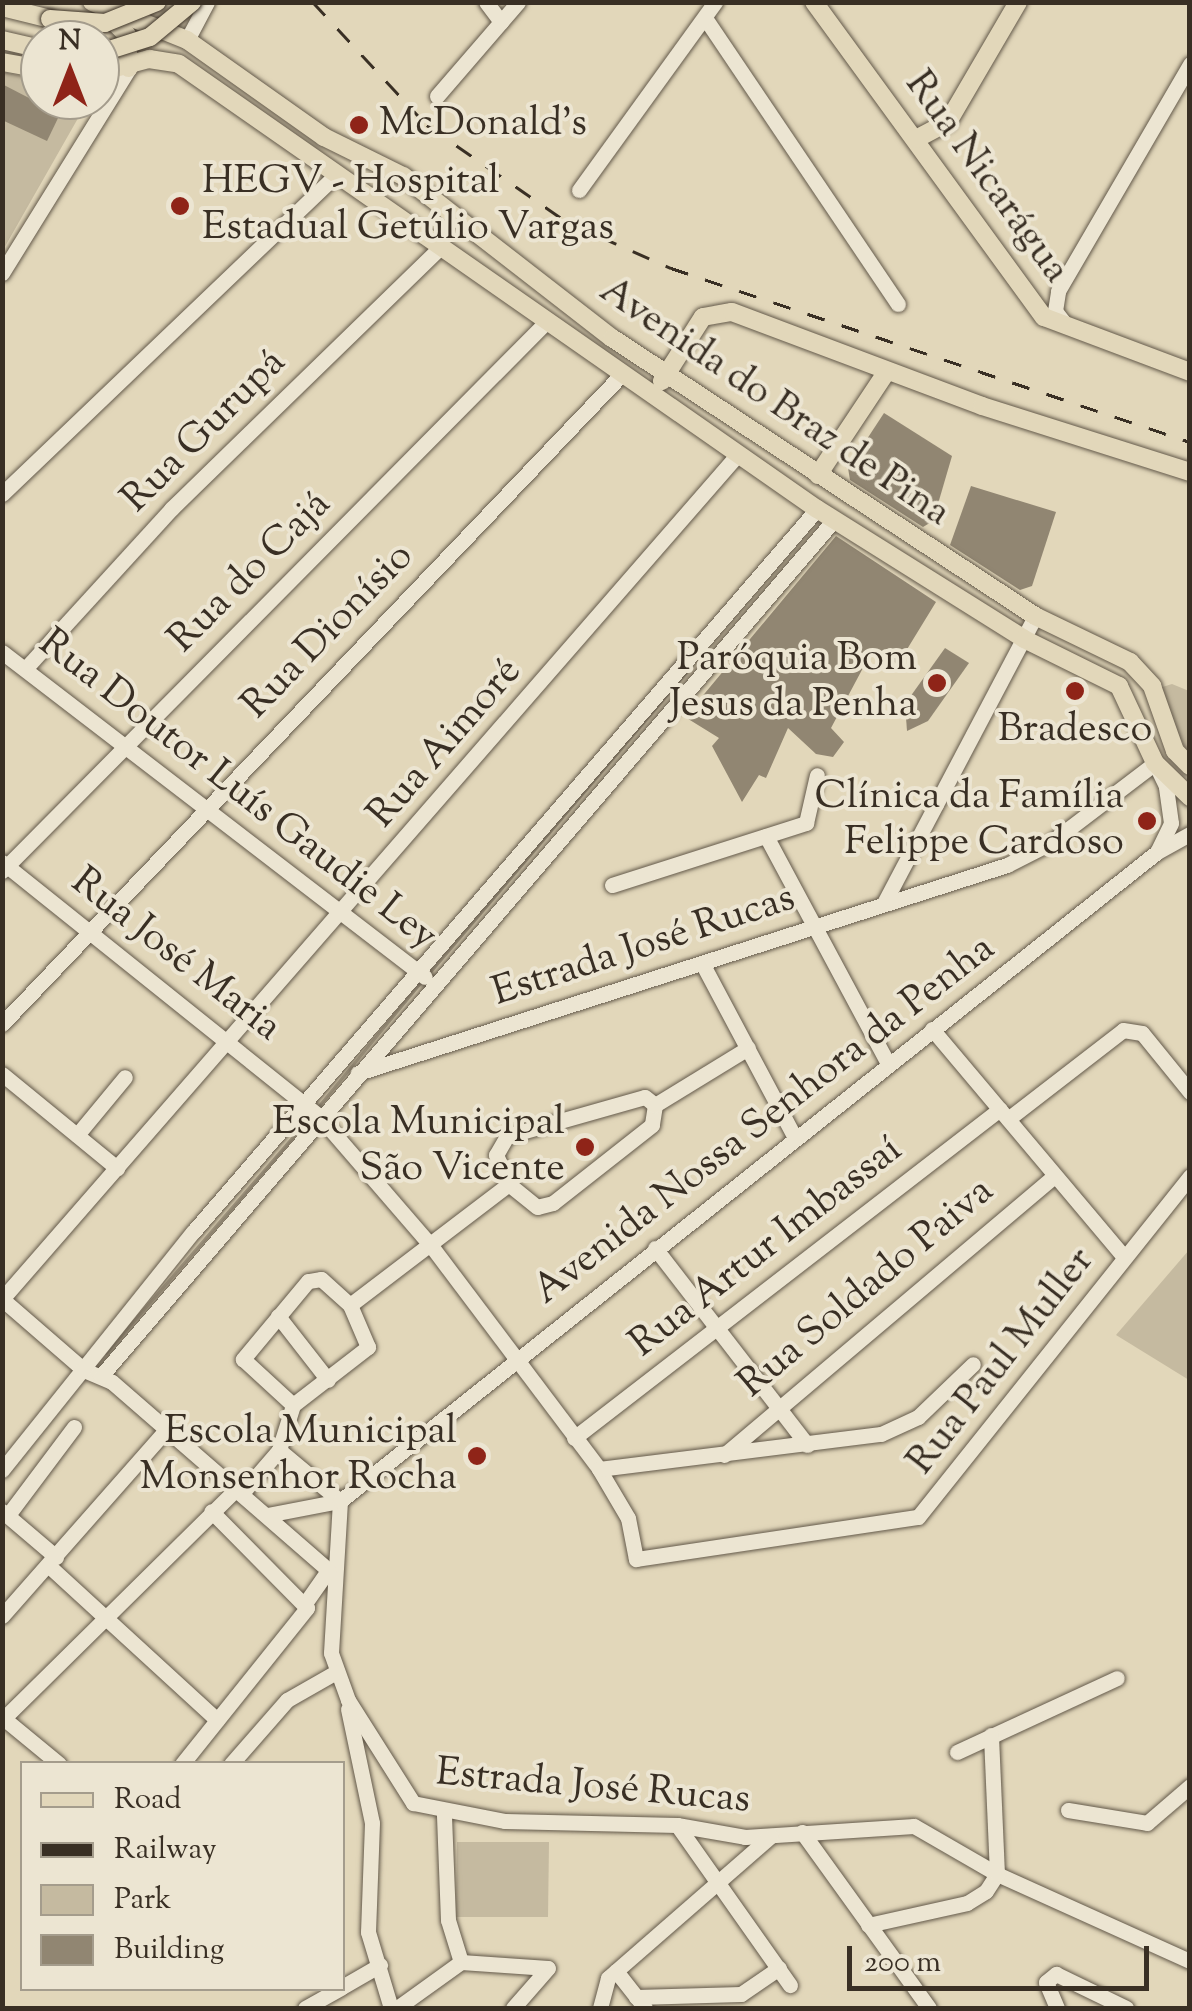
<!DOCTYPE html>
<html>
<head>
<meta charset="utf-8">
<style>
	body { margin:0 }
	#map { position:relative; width:1192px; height:2011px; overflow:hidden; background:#e2d7ba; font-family:"Sorts Mill Goudy",serif }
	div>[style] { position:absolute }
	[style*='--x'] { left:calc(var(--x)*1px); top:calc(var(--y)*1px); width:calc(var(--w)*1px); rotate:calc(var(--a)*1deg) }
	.green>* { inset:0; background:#c5baa0 }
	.stream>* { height:2.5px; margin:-1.25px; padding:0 1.25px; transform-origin:1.25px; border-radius:1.25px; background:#a99e87 }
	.building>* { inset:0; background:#918672 }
	.roads { filter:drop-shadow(0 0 2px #63594a) drop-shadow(0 0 2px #63594a) }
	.minor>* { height:15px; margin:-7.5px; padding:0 7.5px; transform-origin:7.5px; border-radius:7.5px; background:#ece5d2 }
	.major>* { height:18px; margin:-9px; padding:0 9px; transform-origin:9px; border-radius:9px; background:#e2d7ba }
	.rail>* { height:2.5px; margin-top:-1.25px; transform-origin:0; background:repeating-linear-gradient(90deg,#392f24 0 18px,transparent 0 36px) }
	.bridges { filter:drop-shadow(0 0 2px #392f24) drop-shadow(0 0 2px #392f24) }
	.major-bridge>* { height:18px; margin:-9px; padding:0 9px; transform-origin:9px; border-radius:9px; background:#e2d7ba }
	.dots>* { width:28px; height:28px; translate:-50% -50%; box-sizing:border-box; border:5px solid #ece5d2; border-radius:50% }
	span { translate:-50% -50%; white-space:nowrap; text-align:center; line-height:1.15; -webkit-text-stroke:8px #ece5d2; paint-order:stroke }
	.poi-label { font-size:40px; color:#392f24 }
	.left { translate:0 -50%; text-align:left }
	.right { translate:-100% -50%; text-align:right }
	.street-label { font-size:40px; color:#392f24 }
	.frame { position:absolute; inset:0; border:5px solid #392f24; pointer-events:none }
	.legend { position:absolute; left:20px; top:1761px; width:325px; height:230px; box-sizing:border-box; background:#ece5d2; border:2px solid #a49c8c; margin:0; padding:12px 18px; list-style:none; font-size:30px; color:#392f24 }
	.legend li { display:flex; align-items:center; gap:20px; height:50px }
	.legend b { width:50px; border:2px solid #a49c8c }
	.north { position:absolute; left:20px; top:20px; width:100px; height:100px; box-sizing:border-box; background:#ece5d2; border:2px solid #a49c8c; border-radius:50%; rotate:0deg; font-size:28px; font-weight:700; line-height:40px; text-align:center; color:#392f24 }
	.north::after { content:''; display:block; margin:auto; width:35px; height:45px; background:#8f2418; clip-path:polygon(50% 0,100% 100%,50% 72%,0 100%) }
	.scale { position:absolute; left:847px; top:1946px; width:302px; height:45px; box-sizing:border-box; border:5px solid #392f24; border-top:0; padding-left:12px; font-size:30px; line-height:35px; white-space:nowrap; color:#392f24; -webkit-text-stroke:8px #ece5d2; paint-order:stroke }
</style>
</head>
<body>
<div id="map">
	<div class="green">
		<div style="clip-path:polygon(2px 72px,40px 80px,40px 100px,77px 100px,81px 113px,3px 250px)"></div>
		<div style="clip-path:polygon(1172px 684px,1189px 691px,1189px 756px,1156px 689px)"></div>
		<div style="clip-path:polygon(1189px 1250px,1189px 1380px,1116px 1335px)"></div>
		<div style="clip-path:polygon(457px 1842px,549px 1842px,548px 1917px,456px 1917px)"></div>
	</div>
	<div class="stream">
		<div style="--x:429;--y:973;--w:397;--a:-49.5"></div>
		<div style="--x:317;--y:1108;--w:162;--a:-50.5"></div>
		<div style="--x:106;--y:1353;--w:311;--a:-49.2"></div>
	</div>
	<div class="building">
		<div style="clip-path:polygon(2px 84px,60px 114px,47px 141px,2px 120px)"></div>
		<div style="clip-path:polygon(884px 413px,952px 456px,933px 521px,923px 527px,850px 480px,848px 468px)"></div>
		<div style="clip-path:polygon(971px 486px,1056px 512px,1032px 586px,1020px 590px,950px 545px)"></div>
		<div style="clip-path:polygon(836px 536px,936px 602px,898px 664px,872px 651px,831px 728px,844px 742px,833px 757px,816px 754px,788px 728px,766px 778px,759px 775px,742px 802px,712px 746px,719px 738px,685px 717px)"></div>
		<div style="clip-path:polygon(945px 648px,969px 663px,928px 721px,907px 731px,905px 704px)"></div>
	</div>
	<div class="roads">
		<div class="minor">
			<div style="--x:486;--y:2;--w:25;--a:53"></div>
			<div style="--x:705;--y:18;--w:345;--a:56"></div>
			<div style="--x:187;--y:40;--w:43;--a:-62.2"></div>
			<div style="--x:437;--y:96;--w:124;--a:-49.2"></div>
			<div style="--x:579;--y:190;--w:232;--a:-54.1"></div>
			<div style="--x:2;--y:273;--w:241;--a:-58.2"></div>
			<div style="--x:1066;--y:325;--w:18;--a:-128"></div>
			<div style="--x:1055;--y:311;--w:20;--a:-81"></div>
			<div style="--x:1058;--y:291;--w:263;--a:-59.8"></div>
			<div style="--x:2;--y:494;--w:459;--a:-43.7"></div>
			<div style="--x:2;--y:652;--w:533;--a:37.54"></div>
			<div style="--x:25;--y:669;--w:217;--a:-47.6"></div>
			<div style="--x:171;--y:509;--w:374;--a:-44.2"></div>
			<div style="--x:766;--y:836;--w:259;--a:61.8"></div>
			<div style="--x:1157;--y:852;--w:38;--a:-29"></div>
			<div style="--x:2;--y:862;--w:406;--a:38.7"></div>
			<div style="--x:319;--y:1116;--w:173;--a:49.2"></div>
			<div style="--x:432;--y:1247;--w:278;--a:53"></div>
			<div style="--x:599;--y:1469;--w:57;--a:59.4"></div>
			<div style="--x:628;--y:1518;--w:42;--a:79"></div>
			<div style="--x:636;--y:1559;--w:285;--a:-8.5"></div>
			<div style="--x:918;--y:1517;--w:436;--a:-51.4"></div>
			<div style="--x:2;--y:871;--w:773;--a:-45.26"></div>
			<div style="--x:612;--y:885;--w:204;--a:-17.7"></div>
			<div style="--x:806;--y:823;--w:49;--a:-77.1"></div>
			<div style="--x:885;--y:901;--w:322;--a:-62.2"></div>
			<div style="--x:702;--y:963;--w:198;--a:62"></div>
			<div style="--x:2;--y:1024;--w:898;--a:-46.35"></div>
			<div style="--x:932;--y:1029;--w:298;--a:49.9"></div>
			<div style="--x:2;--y:1074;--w:149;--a:39.3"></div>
			<div style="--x:645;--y:1097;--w:13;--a:39"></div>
			<div style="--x:655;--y:1105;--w:20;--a:99"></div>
			<div style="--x:652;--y:1125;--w:126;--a:141.8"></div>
			<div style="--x:553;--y:1203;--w:16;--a:166"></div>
			<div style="--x:537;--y:1207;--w:36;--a:-141"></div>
			<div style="--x:509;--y:1184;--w:32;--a:-114"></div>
			<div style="--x:496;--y:1155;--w:22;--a:-60"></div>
			<div style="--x:507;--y:1136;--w:143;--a:-15.8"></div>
			<div style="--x:655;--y:1105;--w:109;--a:-31.5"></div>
			<div style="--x:1008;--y:1119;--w:145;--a:-37.7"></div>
			<div style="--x:1123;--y:1030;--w:19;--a:9"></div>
			<div style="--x:1142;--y:1033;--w:76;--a:50.9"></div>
			<div style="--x:77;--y:1135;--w:75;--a:-50.4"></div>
			<div style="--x:655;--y:1248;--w:249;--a:52.3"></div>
			<div style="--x:2;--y:1299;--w:1121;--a:-48.94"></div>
			<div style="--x:2;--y:1299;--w:108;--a:40.9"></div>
			<div style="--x:84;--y:1370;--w:30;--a:23"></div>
			<div style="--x:112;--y:1382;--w:293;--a:41"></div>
			<div style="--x:350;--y:1305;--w:200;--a:-37.3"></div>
			<div style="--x:278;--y:1316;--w:81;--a:52"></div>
			<div style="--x:101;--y:1376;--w:1127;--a:-49.43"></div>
			<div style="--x:574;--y:1438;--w:538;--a:-37.68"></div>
			<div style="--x:279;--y:1450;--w:80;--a:39.9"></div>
			<div style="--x:724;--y:1455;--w:432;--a:-40.2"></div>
			<div style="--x:599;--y:1469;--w:284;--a:-7.1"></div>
			<div style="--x:881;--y:1434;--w:41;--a:-24.7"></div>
			<div style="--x:918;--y:1417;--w:76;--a:-43.9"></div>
			<div style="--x:2;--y:1470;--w:305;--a:-51.3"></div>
			<div style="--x:193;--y:1232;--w:955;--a:-49.2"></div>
			<div style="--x:242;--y:1493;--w:57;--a:-49.3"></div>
			<div style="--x:279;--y:1450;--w:47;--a:-72.7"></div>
			<div style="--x:293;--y:1405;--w:95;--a:-37.7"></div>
			<div style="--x:368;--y:1347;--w:46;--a:-113.2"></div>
			<div style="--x:350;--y:1305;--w:39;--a:-138"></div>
			<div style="--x:321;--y:1279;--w:13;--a:171"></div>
			<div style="--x:308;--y:1281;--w:102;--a:129.8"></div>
			<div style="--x:243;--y:1359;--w:68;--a:42.6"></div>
			<div style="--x:340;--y:1501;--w:152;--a:93.4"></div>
			<div style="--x:331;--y:1653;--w:50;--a:70.1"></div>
			<div style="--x:348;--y:1700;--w:122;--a:57.7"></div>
			<div style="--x:413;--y:1803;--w:94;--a:11.1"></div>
			<div style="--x:505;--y:1821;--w:172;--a:1.3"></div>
			<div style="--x:677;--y:1825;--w:69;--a:10"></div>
			<div style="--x:745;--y:1837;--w:169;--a:-3.7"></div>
			<div style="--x:914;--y:1826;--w:96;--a:30"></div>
			<div style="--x:997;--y:1874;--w:212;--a:24.3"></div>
			<div style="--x:2;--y:1511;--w:71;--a:40.4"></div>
			<div style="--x:8;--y:1515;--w:110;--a:-53.1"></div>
			<div style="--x:267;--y:1515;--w:74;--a:-10.9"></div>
			<div style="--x:340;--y:1501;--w:1043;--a:-38.46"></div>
			<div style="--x:1157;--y:852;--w:32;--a:-64"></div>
			<div style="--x:1171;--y:823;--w:37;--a:-98"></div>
			<div style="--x:1166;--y:786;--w:25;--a:-116"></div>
			<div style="--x:1155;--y:763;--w:132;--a:142.7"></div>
			<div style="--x:1050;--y:843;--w:48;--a:152.9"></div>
			<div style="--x:1007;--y:865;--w:682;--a:162.23"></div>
			<div style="--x:49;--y:1566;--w:228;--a:42.5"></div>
			<div style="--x:306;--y:1602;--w:39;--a:-55"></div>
			<div style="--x:2;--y:1616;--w:247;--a:-48.6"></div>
			<div style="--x:348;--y:1709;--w:116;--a:78.1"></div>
			<div style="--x:372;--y:1823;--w:109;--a:92.1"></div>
			<div style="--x:368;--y:1932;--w:79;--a:73.2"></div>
			<div style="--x:2;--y:1717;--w:74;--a:39.5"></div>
			<div style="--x:2;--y:1720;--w:329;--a:-44.6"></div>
			<div style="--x:957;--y:1752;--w:176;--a:-24.8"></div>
			<div style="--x:182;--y:1764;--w:200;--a:-51.3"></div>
			<div style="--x:307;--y:1608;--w:136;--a:-134.7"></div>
			<div style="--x:231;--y:1764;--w:85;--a:-48.8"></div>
			<div style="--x:287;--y:1700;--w:56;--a:-29.7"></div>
			<div style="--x:1068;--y:1810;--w:80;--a:9.3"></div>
			<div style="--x:1147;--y:1823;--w:57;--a:-40.7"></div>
			<div style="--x:677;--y:1825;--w:196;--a:54.8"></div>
			<div style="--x:802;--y:1832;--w:217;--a:54.2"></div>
			<div style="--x:868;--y:1925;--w:101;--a:-12.5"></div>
			<div style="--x:967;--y:1903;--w:22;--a:-32"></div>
			<div style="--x:986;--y:1891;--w:20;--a:-57"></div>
			<div style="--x:997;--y:1874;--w:139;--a:-92.5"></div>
			<div style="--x:461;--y:1962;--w:87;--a:3.9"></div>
			<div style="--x:616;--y:1971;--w:47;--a:51.9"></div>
			<div style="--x:342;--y:1987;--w:44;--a:-30.1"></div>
			<div style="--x:636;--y:1997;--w:105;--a:-1.6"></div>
			<div style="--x:741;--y:1994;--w:46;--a:-34.4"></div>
			<div style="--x:305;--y:2008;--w:41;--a:-29.1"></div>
			<div style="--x:397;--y:2008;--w:79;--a:-35.7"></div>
			<div style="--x:461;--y:1962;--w:44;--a:-107.2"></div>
			<div style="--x:448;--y:1920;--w:106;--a:-92.2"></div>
			<div style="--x:513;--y:2008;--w:53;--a:-48.8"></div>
			<div style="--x:600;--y:2008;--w:31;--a:-75"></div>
			<div style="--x:608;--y:1978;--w:216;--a:-41.1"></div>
			<div style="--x:1057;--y:2008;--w:28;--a:-113"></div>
			<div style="--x:1046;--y:1982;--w:13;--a:-39"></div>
			<div style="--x:1056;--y:1974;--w:78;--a:25.9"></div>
		</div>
		<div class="major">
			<div style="--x:92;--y:2;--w:102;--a:21.8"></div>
			<div style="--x:187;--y:40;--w:168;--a:35.3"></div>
			<div style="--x:324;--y:137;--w:88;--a:26.3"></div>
			<div style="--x:403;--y:176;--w:264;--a:37.8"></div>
			<div style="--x:612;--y:338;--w:506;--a:33.31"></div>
			<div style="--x:1035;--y:616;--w:106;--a:25.8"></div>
			<div style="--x:1130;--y:662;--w:33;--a:47"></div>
			<div style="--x:1152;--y:686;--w:69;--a:70.5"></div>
			<div style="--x:1175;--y:751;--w:21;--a:45"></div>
			<div style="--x:814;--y:2;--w:390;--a:53.9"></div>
			<div style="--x:1044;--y:317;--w:156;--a:20.6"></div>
			<div style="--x:2;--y:7;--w:49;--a:14"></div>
			<div style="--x:105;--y:13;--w:31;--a:45"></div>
			<div style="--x:127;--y:35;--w:33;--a:87"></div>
			<div style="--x:2;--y:40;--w:39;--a:13"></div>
			<div style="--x:2;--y:62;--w:39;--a:10"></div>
			<div style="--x:100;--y:72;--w:51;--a:-14.9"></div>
			<div style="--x:149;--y:59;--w:30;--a:9"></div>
			<div style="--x:179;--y:64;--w:778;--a:34.9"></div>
			<div style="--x:817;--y:509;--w:244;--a:32.1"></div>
			<div style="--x:1024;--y:639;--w:106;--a:26.3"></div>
			<div style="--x:1119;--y:686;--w:85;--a:64.9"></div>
			<div style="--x:1155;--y:763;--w:49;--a:44.2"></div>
			<div style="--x:916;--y:139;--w:36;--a:-28"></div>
			<div style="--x:948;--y:122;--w:139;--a:-59.7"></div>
			<div style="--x:662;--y:381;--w:76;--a:-57.4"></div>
			<div style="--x:703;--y:317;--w:29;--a:-10"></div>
			<div style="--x:732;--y:312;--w:267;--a:20.6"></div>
			<div style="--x:982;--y:406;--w:218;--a:17.6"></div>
			<div style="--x:818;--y:475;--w:125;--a:-56.4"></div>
		</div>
	</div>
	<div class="rail">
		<div style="--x:313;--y:2;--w:168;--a:47.2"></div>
		<div style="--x:427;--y:125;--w:170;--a:34.7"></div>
		<div style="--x:567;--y:222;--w:114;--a:23.9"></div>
		<div style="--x:671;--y:268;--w:547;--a:18.53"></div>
	</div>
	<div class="bridges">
		<div class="major-bridge">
			<div style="--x:50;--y:19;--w:55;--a:4.2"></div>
			<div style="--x:105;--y:23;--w:56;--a:-22"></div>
			<div style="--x:100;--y:53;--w:52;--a:-17.7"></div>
			<div style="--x:150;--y:37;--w:55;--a:-39.8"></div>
		</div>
	</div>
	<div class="dots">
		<div style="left:359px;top:125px;background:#8f2418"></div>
		<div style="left:180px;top:206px;background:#8f2418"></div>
		<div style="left:937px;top:683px;background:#8f2418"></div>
		<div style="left:1075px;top:691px;background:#8f2418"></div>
		<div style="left:1147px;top:821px;background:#8f2418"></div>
		<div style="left:585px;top:1147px;background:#8f2418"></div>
		<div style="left:477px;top:1456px;background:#8f2418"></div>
	</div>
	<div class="poi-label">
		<span class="left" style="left:379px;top:125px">McDonald's</span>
		<span class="left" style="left:202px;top:206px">HEGV - Hospital<br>Estadual Getúlio Vargas</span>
		<span class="right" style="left:917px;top:683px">Paróquia Bom<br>Jesus da Penha</span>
		<span style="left:1075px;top:731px">Bradesco</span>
		<span class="right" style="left:1124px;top:821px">Clínica da Família<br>Felippe Cardoso</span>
		<span class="right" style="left:565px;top:1147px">Escola Municipal<br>São Vicente</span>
		<span class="right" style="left:457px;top:1456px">Escola Municipal<br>Monsenhor Rocha</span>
	</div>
	<div class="street-label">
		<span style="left:986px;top:178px;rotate:54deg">Rua Nicarágua</span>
		<span style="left:774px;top:403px;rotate:34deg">Avenida do Braz de Pina</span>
		<span style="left:205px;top:432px;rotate:-45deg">Rua Gurupá</span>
		<span style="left:251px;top:573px;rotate:-45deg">Rua do Cajá</span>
		<span style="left:329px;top:632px;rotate:-46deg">Rua Dionísio</span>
		<span style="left:446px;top:744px;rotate:-49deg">Rua Aimoré</span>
		<span style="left:237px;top:791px;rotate:38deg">Rua Doutor Luís Gaudie Ley</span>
		<span style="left:644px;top:947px;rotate:-18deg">Estrada José Rucas</span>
		<span style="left:175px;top:956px;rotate:38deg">Rua José Maria</span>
		<span style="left:765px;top:1121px;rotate:-38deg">Avenida Nossa Senhora da Penha</span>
		<span style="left:767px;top:1248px;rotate:-38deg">Rua Artur Imbassaí</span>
		<span style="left:867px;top:1289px;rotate:-40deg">Rua Soldado Paiva</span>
		<span style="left:1002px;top:1362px;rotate:-52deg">Rua Paul Muller</span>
		<span style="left:593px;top:1788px;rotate:5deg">Estrada José Rucas</span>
	</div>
	<div class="frame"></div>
	<ul class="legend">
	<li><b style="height:12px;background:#e2d7ba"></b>Road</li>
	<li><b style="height:12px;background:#392f24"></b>Railway</li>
	<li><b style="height:28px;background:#c5baa0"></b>Park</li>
	<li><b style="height:28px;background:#918672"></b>Building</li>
	</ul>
	<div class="north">N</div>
	<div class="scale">200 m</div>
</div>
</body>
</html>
